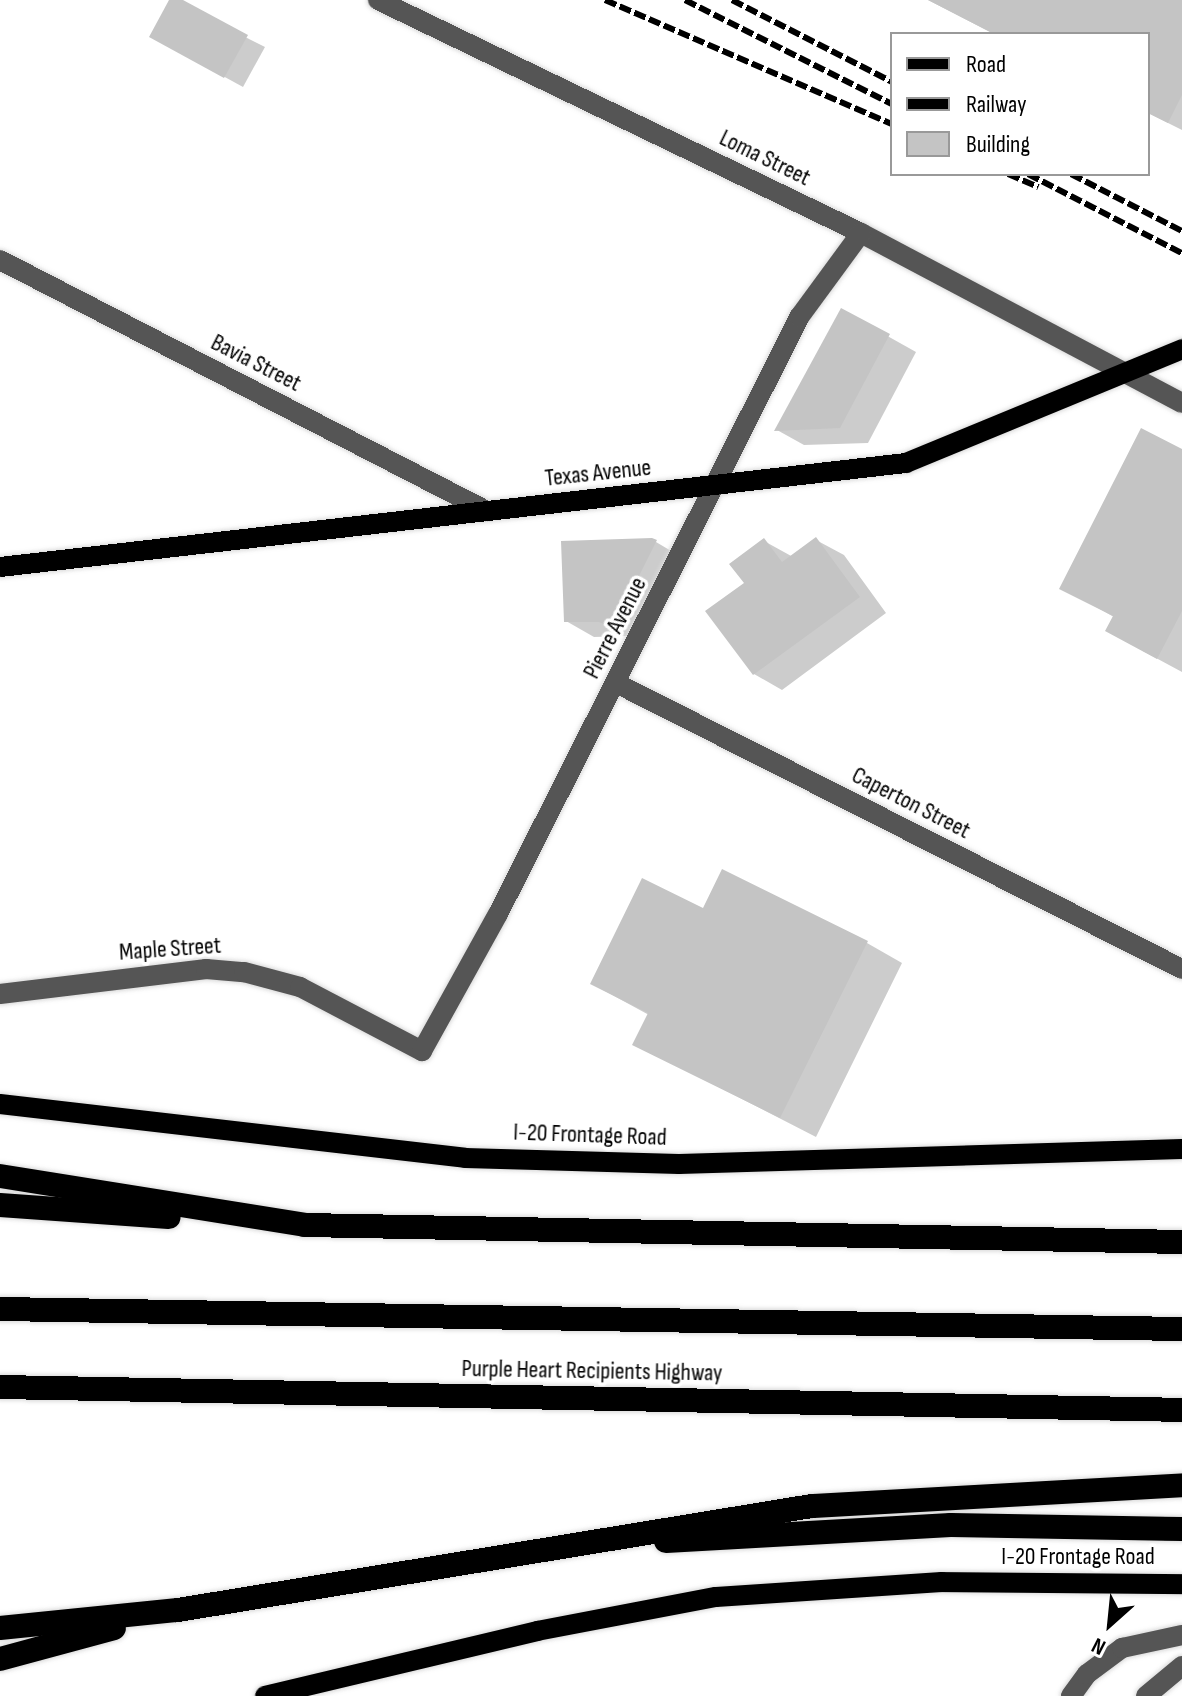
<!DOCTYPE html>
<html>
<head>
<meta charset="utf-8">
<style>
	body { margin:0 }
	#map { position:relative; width:1182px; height:1696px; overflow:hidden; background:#fff; font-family:"Sofia Sans Condensed",sans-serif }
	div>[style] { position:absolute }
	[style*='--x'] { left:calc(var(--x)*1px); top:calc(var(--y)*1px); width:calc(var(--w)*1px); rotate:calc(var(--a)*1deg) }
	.shadow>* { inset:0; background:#0003 }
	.building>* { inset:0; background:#c4c4c4 }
	.roads { filter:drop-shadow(0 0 2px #dbdbdb) drop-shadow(0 0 2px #dbdbdb) }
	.minor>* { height:20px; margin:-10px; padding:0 10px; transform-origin:10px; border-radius:10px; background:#555 }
	.major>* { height:20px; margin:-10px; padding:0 10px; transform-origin:10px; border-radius:10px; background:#000 }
	.highway>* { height:24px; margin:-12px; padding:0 12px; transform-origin:12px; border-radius:12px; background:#000 }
	.rail>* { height:6px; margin-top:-3px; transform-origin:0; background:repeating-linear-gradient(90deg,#000 0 12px,transparent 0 16px) }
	span { translate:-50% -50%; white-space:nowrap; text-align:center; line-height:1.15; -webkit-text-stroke:7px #fff; paint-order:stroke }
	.street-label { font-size:24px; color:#000 }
	.legend { position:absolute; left:890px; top:32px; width:260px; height:144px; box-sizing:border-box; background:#fff; border:2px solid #999; margin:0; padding:10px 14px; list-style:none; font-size:24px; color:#000 }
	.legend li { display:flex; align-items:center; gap:16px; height:40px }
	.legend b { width:40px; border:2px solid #999 }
	.north { position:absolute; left:1070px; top:1584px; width:80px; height:80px; -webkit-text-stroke:6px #fff; paint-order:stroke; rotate:207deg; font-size:22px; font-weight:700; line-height:32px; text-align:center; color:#000 }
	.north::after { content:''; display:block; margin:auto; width:28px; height:36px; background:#000; clip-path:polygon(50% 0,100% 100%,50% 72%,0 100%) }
</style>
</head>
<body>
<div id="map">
	<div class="shadow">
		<div style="clip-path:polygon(172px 0,265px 47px,243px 87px,170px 47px)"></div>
		<div style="clip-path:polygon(928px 0,1182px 0,1182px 130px,1148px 113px,1148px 34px,994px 34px)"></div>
		<div style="clip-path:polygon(841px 310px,916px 352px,868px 443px,804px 445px,777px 430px)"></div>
		<div style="clip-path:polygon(1182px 451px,1182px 672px,1143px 651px,1114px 617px,1062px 588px)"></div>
		<div style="clip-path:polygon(816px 540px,844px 555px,886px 613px,782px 690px,754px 674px,746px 583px,764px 541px,793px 557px)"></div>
		<div style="clip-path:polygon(656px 542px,683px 558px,628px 636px,594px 637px,566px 621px,563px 543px)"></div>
		<div style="clip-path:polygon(704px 911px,867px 943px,902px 963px,816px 1137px,635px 1044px,649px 1015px,592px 984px)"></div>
	</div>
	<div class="building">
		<div style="clip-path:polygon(169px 0,183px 0,248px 35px,224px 78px,149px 37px)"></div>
		<div style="clip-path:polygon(928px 0,1182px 0,1182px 95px,1168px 123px,1148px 113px,1148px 34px,994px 34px)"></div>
		<div style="clip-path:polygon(841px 308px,890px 334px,840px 428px,774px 431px)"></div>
		<div style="clip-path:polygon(1141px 428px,1182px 449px,1182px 611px,1157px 659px,1105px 631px,1113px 616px,1059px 589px)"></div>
		<div style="clip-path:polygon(816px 537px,860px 597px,753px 675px,705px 611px,744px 583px,729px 564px,764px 538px,782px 562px)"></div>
		<div style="clip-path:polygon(652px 538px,657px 540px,613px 628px,599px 622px,564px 622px,561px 541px)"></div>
		<div style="clip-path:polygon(722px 869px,868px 941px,780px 1118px,632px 1045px,648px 1013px,590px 984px,642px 878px,703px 908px)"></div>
	</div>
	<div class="roads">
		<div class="minor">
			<div style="--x:378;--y:0;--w:536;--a:25.75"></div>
			<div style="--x:861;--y:233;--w:363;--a:27.9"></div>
			<div style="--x:0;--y:260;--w:548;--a:27.27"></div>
			<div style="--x:616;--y:683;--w:634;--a:26.81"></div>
			<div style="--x:0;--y:994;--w:208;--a:-6.9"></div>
			<div style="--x:206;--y:969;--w:38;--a:5"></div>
			<div style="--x:244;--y:972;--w:58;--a:15"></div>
			<div style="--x:300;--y:987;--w:138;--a:27.7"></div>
			<div style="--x:422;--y:1051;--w:157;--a:-61"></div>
			<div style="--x:498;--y:914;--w:670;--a:-63.21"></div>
			<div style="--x:800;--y:316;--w:103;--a:-53.7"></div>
			<div style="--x:1071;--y:1696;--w:27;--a:-54"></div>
			<div style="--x:1087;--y:1674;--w:44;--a:-36.6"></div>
			<div style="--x:1122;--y:1648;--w:61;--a:-12.2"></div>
			<div style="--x:1146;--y:1696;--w:47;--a:-39.8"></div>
		</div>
		<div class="major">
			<div style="--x:0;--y:567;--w:912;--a:-6.55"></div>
			<div style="--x:906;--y:463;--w:299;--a:-22.4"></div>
			<div style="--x:0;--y:1104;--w:468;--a:6.6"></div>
			<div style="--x:465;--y:1158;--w:214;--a:1.6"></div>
			<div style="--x:679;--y:1164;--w:503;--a:-1.71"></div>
			<div style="--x:265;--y:1696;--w:280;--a:-13.4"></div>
			<div style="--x:537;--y:1631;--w:182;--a:-10.8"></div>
			<div style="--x:716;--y:1597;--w:226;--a:-3.8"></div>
			<div style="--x:942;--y:1582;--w:240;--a:0.5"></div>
		</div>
		<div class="highway">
			<div style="--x:0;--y:1176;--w:309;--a:9.1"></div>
			<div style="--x:305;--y:1225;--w:877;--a:1.11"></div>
			<div style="--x:0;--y:1205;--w:169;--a:4.1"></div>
			<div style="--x:0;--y:1309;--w:1182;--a:0.97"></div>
			<div style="--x:0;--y:1387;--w:1182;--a:1.11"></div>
			<div style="--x:666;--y:1541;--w:285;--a:-3.2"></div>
			<div style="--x:951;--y:1525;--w:231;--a:1"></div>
			<div style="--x:0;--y:1628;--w:179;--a:-5.8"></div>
			<div style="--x:178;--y:1610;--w:642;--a:-9.32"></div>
			<div style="--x:812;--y:1506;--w:371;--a:-3.2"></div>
			<div style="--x:0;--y:1659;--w:118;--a:-15.2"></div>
		</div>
	</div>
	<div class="rail">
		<div style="--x:605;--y:0;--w:313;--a:23.4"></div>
		<div style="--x:685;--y:0;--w:232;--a:26.7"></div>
		<div style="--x:732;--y:0;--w:180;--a:27.1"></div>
		<div style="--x:1008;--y:174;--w:33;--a:23"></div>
		<div style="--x:1028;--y:174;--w:173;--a:27.2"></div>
		<div style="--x:1071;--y:174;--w:125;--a:27.2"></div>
	</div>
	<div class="street-label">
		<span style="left:765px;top:158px;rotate:26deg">Loma Street</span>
		<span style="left:256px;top:363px;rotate:27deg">Bavia Street</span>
		<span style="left:598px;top:473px;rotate:-6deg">Texas Avenue</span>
		<span style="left:615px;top:628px;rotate:-63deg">Pierre Avenue</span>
		<span style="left:911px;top:803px;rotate:27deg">Caperton Street</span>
		<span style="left:170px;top:949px;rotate:-4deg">Maple Street</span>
		<span style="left:590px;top:1135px;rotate:2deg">I-20 Frontage Road</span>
		<span style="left:592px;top:1371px;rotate:1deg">Purple Heart Recipients Highway</span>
		<span style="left:1078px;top:1557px">I-20 Frontage Road</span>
	</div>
	<ul class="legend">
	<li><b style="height:10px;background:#000"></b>Road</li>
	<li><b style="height:10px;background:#000"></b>Railway</li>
	<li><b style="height:22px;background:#c4c4c4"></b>Building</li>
	</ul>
	<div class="north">N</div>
</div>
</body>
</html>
